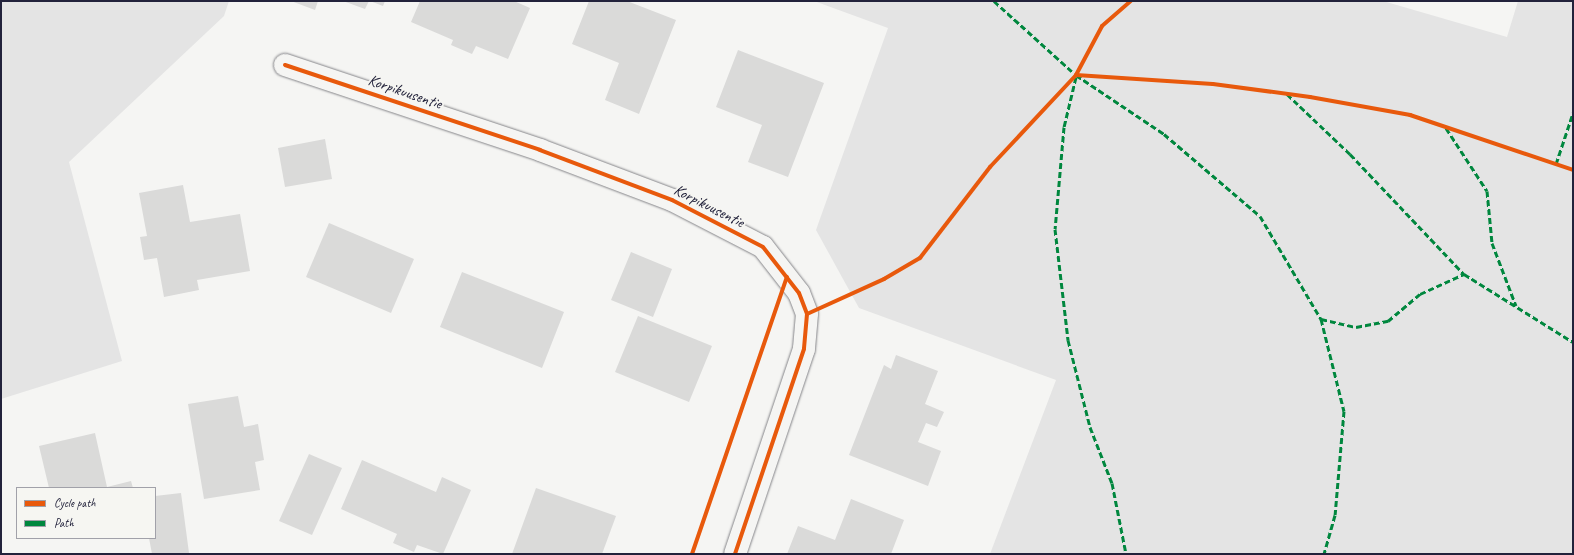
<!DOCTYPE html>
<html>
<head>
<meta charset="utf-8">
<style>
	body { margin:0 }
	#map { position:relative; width:1574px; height:555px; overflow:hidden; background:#f5f5f3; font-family:Caveat,sans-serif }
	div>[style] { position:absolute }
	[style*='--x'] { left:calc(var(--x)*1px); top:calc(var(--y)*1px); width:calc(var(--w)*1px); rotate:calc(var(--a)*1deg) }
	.green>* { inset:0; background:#e4e4e4 }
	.building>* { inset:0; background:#dadad9 }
	.roads { filter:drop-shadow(0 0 1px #858589) drop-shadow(0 0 1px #858589) }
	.minor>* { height:22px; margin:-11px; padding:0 11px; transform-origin:11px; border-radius:11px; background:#f5f5f3 }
	.quiet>* { height:3px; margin-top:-1.5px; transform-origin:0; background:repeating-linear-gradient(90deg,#00873e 0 6px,transparent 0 9px) }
	.cycleway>* { height:4px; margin:-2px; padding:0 2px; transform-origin:2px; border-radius:2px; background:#e8590c }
	span { translate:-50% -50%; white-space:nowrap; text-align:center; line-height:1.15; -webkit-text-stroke:3.5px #f6f6f2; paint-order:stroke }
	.street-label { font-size:16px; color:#22223b }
	.frame { position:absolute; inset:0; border:2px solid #22223b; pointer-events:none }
	.legend { position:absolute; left:16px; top:487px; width:140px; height:52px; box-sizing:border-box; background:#f6f6f2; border:1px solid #a1a1a9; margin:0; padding:5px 7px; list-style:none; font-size:12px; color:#22223b }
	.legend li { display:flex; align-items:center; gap:8px; height:20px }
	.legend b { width:20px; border:1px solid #a1a1a9 }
</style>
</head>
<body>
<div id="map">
	<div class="green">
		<div style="clip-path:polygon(1px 1px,229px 1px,224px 16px,69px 162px,122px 361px,1px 399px)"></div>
		<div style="clip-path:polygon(814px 1px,1383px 1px,1507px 37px,1518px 1px,1573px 1px,1573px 554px,990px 554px,1056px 380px,859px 308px,816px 230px,888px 28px)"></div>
	</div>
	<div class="building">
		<div style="clip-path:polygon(291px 1px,318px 1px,315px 10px)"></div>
		<div style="clip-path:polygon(343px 1px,369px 1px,365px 9px)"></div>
		<div style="clip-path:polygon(370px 1px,385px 1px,383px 6px)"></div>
		<div style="clip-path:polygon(420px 1px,514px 1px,530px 8px,508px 59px,476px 46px,472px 54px,451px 45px,453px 40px,411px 22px)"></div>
		<div style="clip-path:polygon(589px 1px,627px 1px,676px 20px,639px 114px,605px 100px,619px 63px,572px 44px)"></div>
		<div style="clip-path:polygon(738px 50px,824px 83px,788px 177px,748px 162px,762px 125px,716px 107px)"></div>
		<div style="clip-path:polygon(325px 139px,332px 179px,285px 187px,278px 148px)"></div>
		<div style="clip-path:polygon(183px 185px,190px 222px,240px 214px,250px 271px,197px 280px,199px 290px,164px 297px,157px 258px,144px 260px,140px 237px,147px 236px,139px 193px)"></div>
		<div style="clip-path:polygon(329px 223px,414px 259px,391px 313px,306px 277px)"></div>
		<div style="clip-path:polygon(631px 252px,672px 269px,653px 317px,611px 300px)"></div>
		<div style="clip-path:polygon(462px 272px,564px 312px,542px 368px,440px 327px)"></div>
		<div style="clip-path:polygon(638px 316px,712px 346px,689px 402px,615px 372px)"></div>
		<div style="clip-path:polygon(896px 355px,938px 371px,925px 404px,944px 412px,937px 427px,926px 423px,918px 442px,941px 451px,928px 486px,849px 455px,884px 365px,891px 369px)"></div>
		<div style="clip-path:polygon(238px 396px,244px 427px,258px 424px,264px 460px,255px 462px,260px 490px,204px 499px,188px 404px)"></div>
		<div style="clip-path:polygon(95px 433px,107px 487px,131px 481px,133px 488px,49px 488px,39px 446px)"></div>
		<div style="clip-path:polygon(309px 454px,342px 468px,312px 535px,279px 521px)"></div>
		<div style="clip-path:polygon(362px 460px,436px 492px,442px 477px,471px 490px,443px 554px,417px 545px,414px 552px,393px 543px,397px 534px,341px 509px)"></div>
		<div style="clip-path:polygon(536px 488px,616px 516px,602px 554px,512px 554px)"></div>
		<div style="clip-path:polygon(181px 493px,189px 553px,152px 554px,149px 538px,155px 538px,155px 496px)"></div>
		<div style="clip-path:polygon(851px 499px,904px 520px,891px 554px,787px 554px,798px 526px,835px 540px)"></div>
	</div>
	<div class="roads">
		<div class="minor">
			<div style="--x:285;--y:65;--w:269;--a:18.4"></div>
			<div style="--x:540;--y:150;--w:141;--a:20.7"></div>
			<div style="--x:672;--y:200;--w:102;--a:27.3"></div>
			<div style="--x:763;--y:247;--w:58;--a:52"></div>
			<div style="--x:799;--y:293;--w:22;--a:69"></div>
			<div style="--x:807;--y:314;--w:35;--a:95"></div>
			<div style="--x:804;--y:349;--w:216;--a:108.6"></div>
		</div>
	</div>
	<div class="quiet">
		<div style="--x:994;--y:1;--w:110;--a:42.1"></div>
		<div style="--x:1076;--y:75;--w:106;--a:33.8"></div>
		<div style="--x:1164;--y:134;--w:126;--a:40.5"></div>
		<div style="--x:1260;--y:216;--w:120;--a:59.4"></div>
		<div style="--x:1321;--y:319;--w:95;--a:76"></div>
		<div style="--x:1344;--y:411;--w:104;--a:94.9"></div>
		<div style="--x:1335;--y:515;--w:41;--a:105.8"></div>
		<div style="--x:1076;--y:77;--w:51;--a:103.5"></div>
		<div style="--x:1064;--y:127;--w:102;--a:95"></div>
		<div style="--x:1055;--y:229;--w:112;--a:83.3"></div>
		<div style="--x:1068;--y:340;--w:90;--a:75.8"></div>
		<div style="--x:1090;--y:427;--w:60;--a:68.6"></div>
		<div style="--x:1112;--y:483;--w:72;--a:78.8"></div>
		<div style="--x:1287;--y:94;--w:87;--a:43.6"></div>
		<div style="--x:1350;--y:154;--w:166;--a:46.5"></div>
		<div style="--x:1464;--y:274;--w:128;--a:32"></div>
		<div style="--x:1446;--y:128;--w:75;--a:56.9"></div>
		<div style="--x:1487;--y:191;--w:52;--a:84.5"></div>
		<div style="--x:1492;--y:243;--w:67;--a:69.1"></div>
		<div style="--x:1556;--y:164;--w:54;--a:-71.6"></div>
		<div style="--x:1321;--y:319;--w:36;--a:13"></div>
		<div style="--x:1356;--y:327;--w:33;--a:-11"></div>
		<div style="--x:1388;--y:321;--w:42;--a:-40.2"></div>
		<div style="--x:1420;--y:294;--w:48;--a:-24.4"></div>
	</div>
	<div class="cycleway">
		<div style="--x:285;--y:65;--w:269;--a:18.4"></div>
		<div style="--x:540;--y:150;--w:141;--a:20.7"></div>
		<div style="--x:672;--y:200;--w:102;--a:27.3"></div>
		<div style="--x:763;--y:247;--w:58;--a:52"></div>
		<div style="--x:799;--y:293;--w:22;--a:69"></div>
		<div style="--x:807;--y:314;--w:35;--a:95"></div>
		<div style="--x:804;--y:349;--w:216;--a:108.6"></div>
		<div style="--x:1076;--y:75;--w:137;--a:3.8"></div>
		<div style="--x:1213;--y:84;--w:98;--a:7.6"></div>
		<div style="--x:1310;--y:97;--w:102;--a:10.2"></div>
		<div style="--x:1410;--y:115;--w:172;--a:18.6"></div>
		<div style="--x:807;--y:314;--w:85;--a:-24.4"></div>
		<div style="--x:884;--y:279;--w:42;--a:-30.3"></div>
		<div style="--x:920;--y:258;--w:115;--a:-52.4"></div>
		<div style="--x:990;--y:167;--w:126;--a:-46.9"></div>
		<div style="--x:1076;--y:75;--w:55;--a:-62"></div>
		<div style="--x:1102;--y:26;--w:38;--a:-41"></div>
		<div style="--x:692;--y:554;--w:293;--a:-71.1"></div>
	</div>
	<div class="street-label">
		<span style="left:405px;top:92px;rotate:19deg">Korpikuusentie</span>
		<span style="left:709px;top:206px;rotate:27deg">Korpikuusentie</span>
	</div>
	<div class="frame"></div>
	<ul class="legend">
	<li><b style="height:5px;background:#e8590c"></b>Cycle path</li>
	<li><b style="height:5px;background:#00873e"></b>Path</li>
	</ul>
</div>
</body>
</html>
